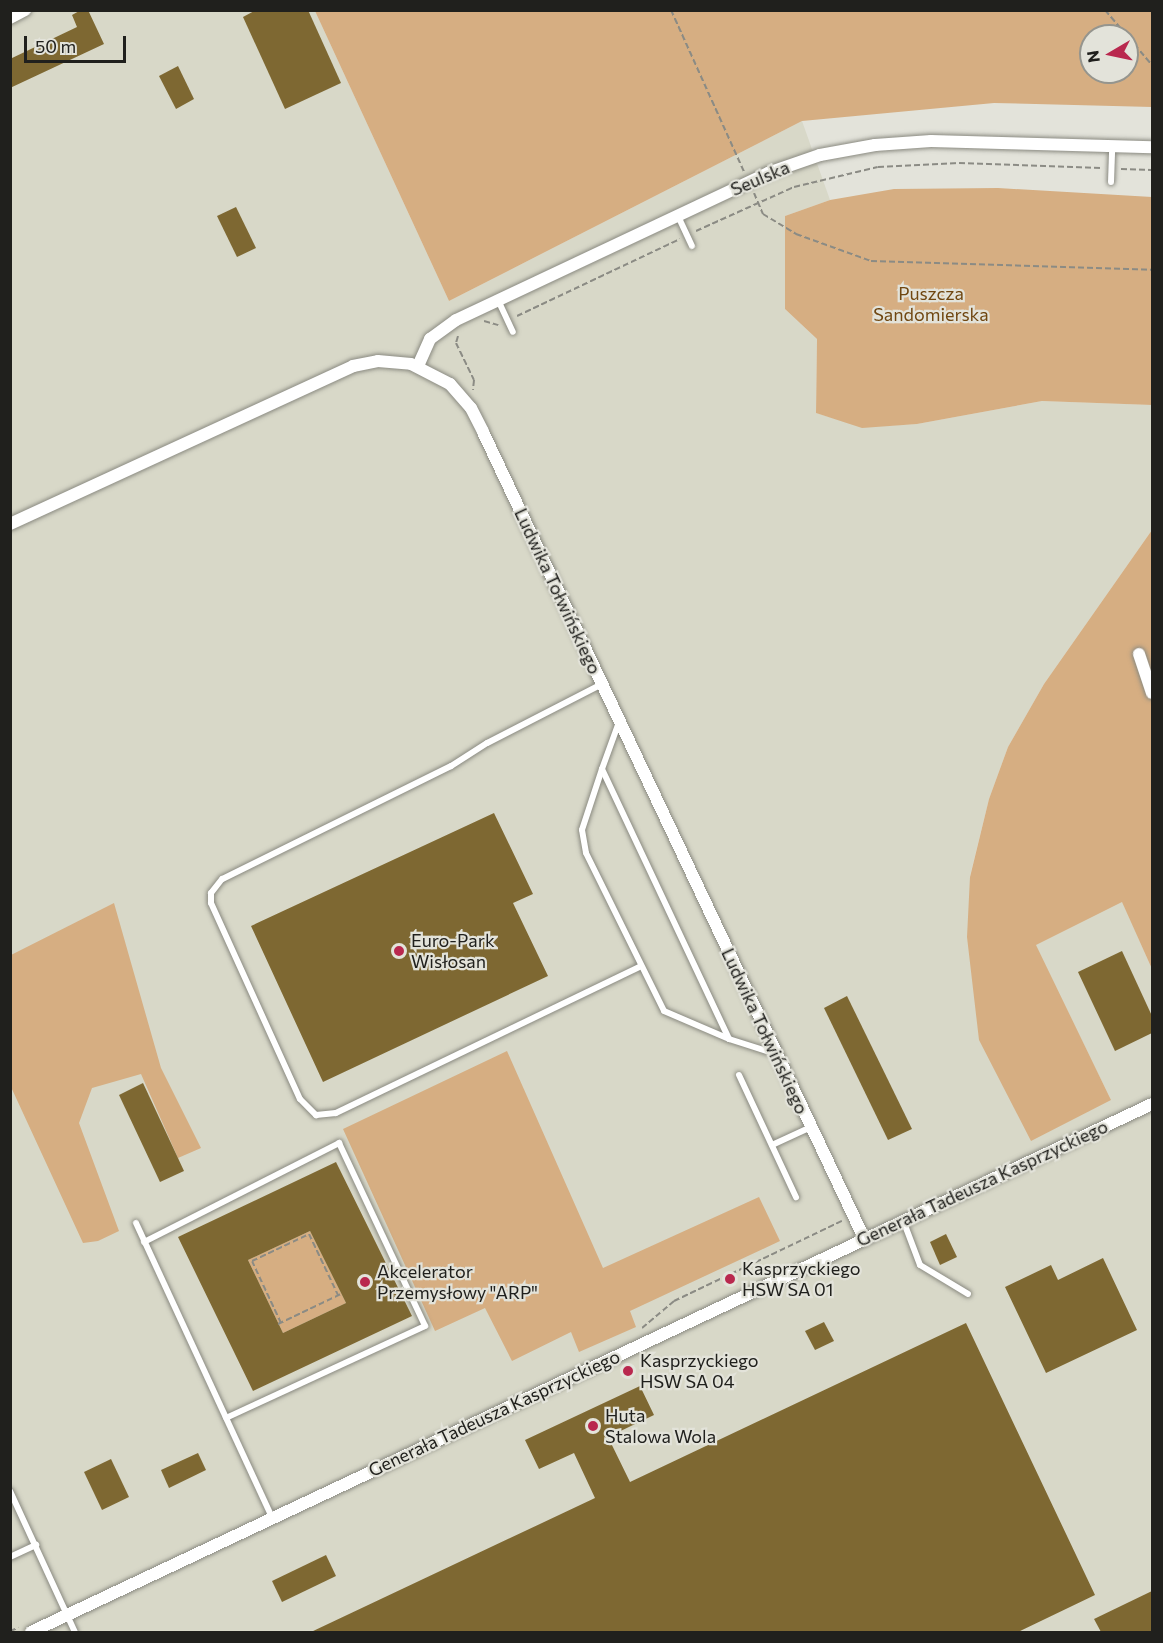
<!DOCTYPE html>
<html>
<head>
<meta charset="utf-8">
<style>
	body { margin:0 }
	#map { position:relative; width:1163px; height:1643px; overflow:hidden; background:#e3e3da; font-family:Commissioner,sans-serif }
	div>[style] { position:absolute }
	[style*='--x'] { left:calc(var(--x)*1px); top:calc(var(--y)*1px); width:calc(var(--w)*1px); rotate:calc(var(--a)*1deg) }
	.built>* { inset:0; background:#d8d8c8 }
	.green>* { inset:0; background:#d6ae82 }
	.building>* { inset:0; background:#7e6832 }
	.path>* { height:2px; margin-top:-1px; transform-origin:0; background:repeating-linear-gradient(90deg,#8b8b84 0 6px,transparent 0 9px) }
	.roads { filter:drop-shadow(0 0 2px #8a8a81) drop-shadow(0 0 2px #8a8a81) }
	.lane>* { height:6px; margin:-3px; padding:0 3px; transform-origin:3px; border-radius:3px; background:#fff }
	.street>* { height:12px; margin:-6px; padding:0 6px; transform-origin:6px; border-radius:6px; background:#fff }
	.dots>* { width:16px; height:16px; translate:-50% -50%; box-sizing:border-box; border:3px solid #e3e3da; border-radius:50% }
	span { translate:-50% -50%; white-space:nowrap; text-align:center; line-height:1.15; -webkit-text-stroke:4.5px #e3e3da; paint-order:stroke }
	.street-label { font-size:18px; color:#20201d }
	.park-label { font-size:18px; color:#704711 }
	.poi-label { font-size:18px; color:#20201d }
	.left { translate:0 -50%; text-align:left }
	.frame { position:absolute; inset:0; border:12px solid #20201d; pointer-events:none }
	.north { position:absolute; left:1079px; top:24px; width:60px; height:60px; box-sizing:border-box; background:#e3e3da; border:2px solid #95958e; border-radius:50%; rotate:261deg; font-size:16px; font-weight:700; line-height:24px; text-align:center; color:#20201d }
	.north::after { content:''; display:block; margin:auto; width:21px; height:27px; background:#b9284e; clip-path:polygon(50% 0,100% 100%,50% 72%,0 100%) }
	.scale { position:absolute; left:24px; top:36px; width:102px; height:27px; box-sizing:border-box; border:3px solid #20201d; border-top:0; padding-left:8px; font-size:18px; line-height:21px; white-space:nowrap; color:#20201d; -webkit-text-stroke:4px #e3e3da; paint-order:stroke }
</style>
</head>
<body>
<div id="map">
	<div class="built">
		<div style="clip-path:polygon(25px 10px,315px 11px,449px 301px,802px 121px,830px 200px,785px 216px,785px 309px,817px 339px,816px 413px,863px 427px,917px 424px,1042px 401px,1152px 405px,1152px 530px,1044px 684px,1008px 747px,989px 799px,970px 876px,1111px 1100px,1035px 945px,1122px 901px,1152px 969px,1152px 1632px,11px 1632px,10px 18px)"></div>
	</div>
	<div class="green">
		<div style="clip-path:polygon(evenodd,315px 11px,1152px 11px,1152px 107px,994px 103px,802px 121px,449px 301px,315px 11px,1091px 36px,1127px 36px,1127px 72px,1091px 72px,1091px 36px)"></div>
		<div style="clip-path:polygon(998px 188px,1152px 197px,1152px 405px,1042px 401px,917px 424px,862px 428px,816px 413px,817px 339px,785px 309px,785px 216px,830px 200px,894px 189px)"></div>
		<div style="clip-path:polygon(1152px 530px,1152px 969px,1122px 902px,1036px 945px,1111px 1100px,1031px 1141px,979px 1040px,967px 937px,970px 877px,989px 799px,1008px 747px,1044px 684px)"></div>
		<div style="clip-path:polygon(114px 903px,161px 1068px,201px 1148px,178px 1158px,141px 1074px,92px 1088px,79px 1123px,119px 1231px,98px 1241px,83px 1243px,11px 1087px,11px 955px)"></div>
		<div style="clip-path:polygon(507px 1051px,603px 1268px,759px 1197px,780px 1241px,630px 1311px,636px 1327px,579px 1352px,571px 1332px,512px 1361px,485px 1308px,435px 1331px,343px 1129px)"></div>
		<div style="clip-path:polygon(310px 1231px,346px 1303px,283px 1333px,248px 1260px)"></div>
	</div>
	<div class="building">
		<div style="clip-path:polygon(81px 10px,88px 10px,104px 44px,10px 88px,10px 59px,77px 27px,72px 15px)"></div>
		<div style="clip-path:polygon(256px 10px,308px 10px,341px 83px,285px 109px,243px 17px)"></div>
		<div style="clip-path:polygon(178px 66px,194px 99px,176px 109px,159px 76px)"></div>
		<div style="clip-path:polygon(236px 207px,256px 248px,237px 257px,217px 216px)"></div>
		<div style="clip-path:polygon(494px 813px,533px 894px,513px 903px,548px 976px,323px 1082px,251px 926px)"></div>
		<div style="clip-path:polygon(1122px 951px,1152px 1016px,1152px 1033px,1115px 1051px,1078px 972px)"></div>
		<div style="clip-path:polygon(847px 996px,912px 1129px,888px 1140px,824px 1008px)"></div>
		<div style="clip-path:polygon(143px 1083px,184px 1171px,160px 1182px,119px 1095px)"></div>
		<div style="clip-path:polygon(evenodd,336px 1162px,412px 1316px,253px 1391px,178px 1237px,336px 1162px,310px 1231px,346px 1303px,283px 1333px,248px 1260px,310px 1231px)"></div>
		<div style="clip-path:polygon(946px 1234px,957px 1257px,940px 1265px,930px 1242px)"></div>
		<div style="clip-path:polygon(1103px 1258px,1137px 1330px,1046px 1373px,1005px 1287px,1051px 1265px,1058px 1280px)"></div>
		<div style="clip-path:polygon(824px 1322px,834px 1341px,815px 1350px,805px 1331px)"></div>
		<div style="clip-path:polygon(966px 1323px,1095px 1595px,1018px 1632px,311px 1632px,595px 1498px,574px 1453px,539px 1469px,525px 1440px,640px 1386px,654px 1415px,608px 1437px,630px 1482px)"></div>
		<div style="clip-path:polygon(198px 1453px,206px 1470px,169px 1488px,161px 1470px)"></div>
		<div style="clip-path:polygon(111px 1459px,129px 1497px,102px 1510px,84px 1472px)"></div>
		<div style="clip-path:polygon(326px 1555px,336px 1576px,282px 1602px,272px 1581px)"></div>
		<div style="clip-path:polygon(1152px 1591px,1152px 1632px,1101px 1632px,1094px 1619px)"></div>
	</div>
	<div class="path">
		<div style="--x:671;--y:10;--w:178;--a:65.7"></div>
		<div style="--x:1105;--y:10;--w:72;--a:49.5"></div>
		<div style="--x:1121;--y:169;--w:31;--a:2"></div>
		<div style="--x:754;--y:193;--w:23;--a:67"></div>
		<div style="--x:763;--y:214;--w:39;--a:31"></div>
		<div style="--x:796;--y:234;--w:80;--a:19.8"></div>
		<div style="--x:871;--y:261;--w:281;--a:1.8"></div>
		<div style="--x:696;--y:231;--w:107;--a:-24.2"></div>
		<div style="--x:794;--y:187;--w:86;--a:-13.4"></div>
		<div style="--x:878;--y:167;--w:81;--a:-2.8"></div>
		<div style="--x:959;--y:163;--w:142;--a:2"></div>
		<div style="--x:517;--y:316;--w:180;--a:-25.3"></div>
		<div style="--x:484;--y:321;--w:15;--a:16"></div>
		<div style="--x:458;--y:336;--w:7;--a:106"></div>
		<div style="--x:456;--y:343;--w:41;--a:64.1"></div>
		<div style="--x:474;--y:380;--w:10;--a:96"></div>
		<div style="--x:281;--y:1323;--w:68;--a:-115.1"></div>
		<div style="--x:252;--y:1261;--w:63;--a:-25.3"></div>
		<div style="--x:309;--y:1234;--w:68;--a:64.6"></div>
		<div style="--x:278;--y:1324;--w:70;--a:-25.5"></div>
		<div style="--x:642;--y:1328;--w:42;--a:-40.2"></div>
		<div style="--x:674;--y:1301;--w:186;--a:-25.5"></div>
		<div style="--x:10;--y:1631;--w:9;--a:-21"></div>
	</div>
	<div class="roads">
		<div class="lane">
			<div style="--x:1111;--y:182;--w:36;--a:-88"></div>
			<div style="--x:678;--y:216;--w:33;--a:65"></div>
			<div style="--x:498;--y:300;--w:35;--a:65"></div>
			<div style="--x:602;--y:684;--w:129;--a:152.8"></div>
			<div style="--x:487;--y:743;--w:43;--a:147.4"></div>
			<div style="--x:451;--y:766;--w:255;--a:153.7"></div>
			<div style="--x:222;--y:879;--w:18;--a:128"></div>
			<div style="--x:211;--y:893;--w:10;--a:90"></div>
			<div style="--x:211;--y:903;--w:215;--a:65.6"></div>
			<div style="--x:300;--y:1099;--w:23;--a:45"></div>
			<div style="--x:316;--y:1115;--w:20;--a:-6"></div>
			<div style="--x:336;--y:1113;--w:337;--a:-25.7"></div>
			<div style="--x:619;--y:722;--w:50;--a:109.9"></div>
			<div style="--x:602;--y:769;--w:298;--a:64.8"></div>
			<div style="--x:729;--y:1039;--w:49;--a:17.7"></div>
			<div style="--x:602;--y:769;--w:64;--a:108.2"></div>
			<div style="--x:582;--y:830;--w:23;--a:80"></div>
			<div style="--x:586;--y:853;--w:176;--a:63.7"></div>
			<div style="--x:664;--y:1011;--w:71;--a:23.3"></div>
			<div style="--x:739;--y:1075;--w:135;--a:65"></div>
			<div style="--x:772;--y:1145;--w:43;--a:-24.8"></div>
			<div style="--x:903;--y:1220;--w:48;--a:69.3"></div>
			<div style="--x:920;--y:1265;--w:56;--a:31.1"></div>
			<div style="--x:136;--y:1223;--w:325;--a:65.2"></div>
			<div style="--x:144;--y:1242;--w:219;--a:-26.9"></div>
			<div style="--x:339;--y:1143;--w:202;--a:64.8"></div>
			<div style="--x:425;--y:1326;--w:219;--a:155.2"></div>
			<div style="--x:10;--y:1491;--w:155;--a:65.3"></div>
			<div style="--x:10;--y:1557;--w:29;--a:-25"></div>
		</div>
		<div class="street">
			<div style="--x:10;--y:18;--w:17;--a:-28"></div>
			<div style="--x:418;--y:366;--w:30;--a:-66"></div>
			<div style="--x:430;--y:339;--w:32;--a:-36"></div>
			<div style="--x:456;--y:320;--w:345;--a:-25.2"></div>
			<div style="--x:768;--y:173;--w:55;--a:-19.1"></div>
			<div style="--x:820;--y:155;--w:56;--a:-10.3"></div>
			<div style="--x:875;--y:145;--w:56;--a:-4.1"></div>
			<div style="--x:931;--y:141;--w:221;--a:1.6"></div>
			<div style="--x:10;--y:524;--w:378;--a:-24.7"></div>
			<div style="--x:353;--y:366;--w:25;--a:-11"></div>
			<div style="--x:378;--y:361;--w:33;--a:5"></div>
			<div style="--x:411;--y:364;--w:44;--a:27.1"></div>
			<div style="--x:450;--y:384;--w:32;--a:49"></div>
			<div style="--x:471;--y:408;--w:27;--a:63"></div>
			<div style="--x:483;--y:432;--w:892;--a:64.7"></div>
			<div style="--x:1139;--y:654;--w:41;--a:71.6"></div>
			<div style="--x:31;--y:1632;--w:1239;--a:-25.22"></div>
		</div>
	</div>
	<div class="dots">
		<div style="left:399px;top:951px;background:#b9284e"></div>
		<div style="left:730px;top:1279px;background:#b9284e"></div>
		<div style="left:365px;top:1282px;background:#b9284e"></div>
		<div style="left:628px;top:1371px;background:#b9284e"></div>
		<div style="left:593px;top:1426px;background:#b9284e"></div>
	</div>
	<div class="street-label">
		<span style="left:760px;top:178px;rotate:-23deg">Seulska</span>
		<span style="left:558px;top:591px;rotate:65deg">Ludwika Tołwińskiego</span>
		<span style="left:765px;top:1031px;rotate:65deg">Ludwika Tołwińskiego</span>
		<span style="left:982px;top:1183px;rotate:-25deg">Generała Tadeusza Kasprzyckiego</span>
		<span style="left:494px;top:1413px;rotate:-25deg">Generała Tadeusza Kasprzyckiego</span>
	</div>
	<div class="park-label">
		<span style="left:931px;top:304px">Puszcza<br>Sandomierska</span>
	</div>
	<div class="poi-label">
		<span class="left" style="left:411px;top:951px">Euro-Park<br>Wisłosan</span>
		<span class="left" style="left:742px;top:1279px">Kasprzyckiego<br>HSW SA 01</span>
		<span class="left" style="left:377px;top:1282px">Akcelerator<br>Przemysłowy "ARP"</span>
		<span class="left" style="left:640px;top:1371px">Kasprzyckiego<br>HSW SA 04</span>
		<span class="left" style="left:605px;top:1426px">Huta<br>Stalowa Wola</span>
	</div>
	<div class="frame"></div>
	<div class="north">N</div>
	<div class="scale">50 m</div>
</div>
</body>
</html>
